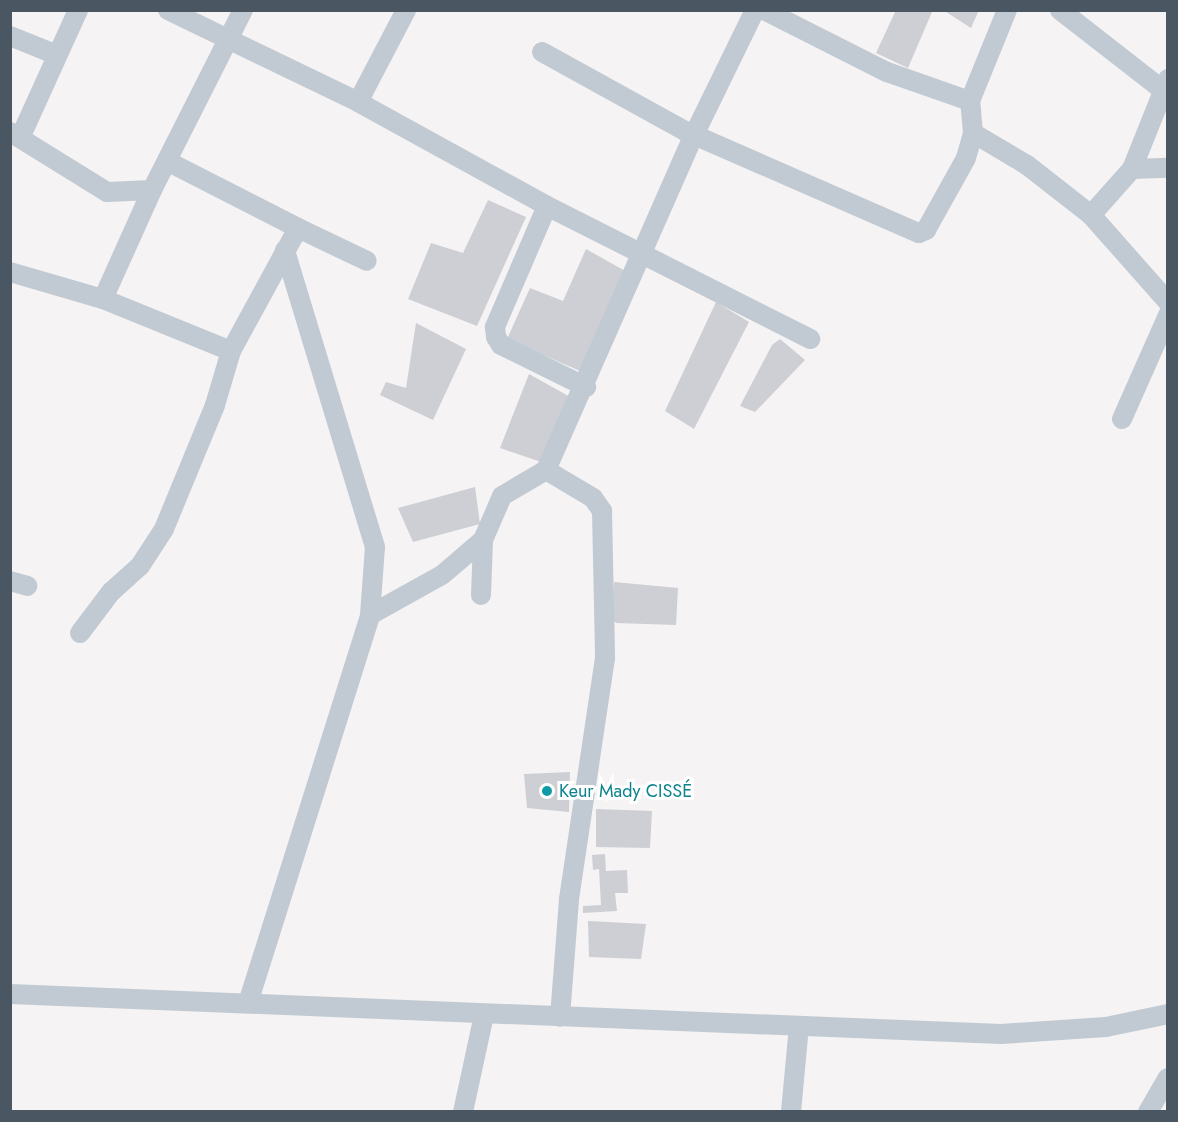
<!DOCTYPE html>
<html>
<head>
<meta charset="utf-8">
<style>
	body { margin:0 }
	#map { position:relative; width:1178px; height:1122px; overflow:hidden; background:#f5f3f3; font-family:Jost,sans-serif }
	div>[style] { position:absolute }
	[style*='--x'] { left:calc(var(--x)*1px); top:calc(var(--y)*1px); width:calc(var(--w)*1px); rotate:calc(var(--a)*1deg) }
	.building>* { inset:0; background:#cdcfd5 }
	.street>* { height:20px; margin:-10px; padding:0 10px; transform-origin:10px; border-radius:10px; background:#c1cad2 }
	.dots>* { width:16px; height:16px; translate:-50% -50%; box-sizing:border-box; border:3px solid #fff; border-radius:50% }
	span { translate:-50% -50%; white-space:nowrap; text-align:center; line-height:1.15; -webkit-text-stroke:6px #fff; paint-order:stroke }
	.culture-label { font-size:18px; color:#0d838f }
	.left { translate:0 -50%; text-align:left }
	.frame { position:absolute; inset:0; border:12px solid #4a5661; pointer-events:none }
</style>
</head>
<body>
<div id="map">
	<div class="building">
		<div style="clip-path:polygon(896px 10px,932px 12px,908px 68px,876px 53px)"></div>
		<div style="clip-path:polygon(943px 10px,979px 10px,971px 28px)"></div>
		<div style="clip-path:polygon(488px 200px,526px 217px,477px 326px,408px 299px,431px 243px,463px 253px)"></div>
		<div style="clip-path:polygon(586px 249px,627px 272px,580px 371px,507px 339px,530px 288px,563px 301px)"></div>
		<div style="clip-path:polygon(716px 302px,749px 322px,694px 429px,665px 411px)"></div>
		<div style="clip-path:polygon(416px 323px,466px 349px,433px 420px,380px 395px,386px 382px,406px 388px)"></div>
		<div style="clip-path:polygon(780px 339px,805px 360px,755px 412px,740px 406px,772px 345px)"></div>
		<div style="clip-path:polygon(529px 374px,572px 398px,544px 463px,500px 448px)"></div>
		<div style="clip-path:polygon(475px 487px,480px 524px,413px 542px,398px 508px)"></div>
		<div style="clip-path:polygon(614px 582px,678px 588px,676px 625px,616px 623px,612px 619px)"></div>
		<div style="clip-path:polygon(570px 772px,569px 812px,527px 808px,524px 774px)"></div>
		<div style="clip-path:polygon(596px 809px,652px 811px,650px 848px,596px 847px)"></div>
		<div style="clip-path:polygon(605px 854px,606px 871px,627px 870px,628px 893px,615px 893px,617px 911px,583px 913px,583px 906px,601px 905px,599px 869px,593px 870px,592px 855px)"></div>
		<div style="clip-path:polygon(588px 921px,646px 924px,641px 959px,589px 957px)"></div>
	</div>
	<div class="street">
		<div style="--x:168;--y:10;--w:211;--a:25.8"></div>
		<div style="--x:358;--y:102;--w:216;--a:28.8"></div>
		<div style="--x:547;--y:206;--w:295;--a:26.8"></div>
		<div style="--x:764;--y:10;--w:138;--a:26.8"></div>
		<div style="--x:887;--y:72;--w:88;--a:19.3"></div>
		<div style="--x:1060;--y:10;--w:132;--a:37.9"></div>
		<div style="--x:10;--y:36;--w:51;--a:22"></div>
		<div style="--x:542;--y:52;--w:163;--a:28.9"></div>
		<div style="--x:685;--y:131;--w:255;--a:23.6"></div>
		<div style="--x:919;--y:233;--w:8;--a:-23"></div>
		<div style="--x:926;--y:230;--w:82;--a:-60.9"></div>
		<div style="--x:966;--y:158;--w:26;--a:-74"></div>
		<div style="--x:973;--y:133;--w:32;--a:-95"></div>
		<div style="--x:970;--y:101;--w:98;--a:-67.9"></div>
		<div style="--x:358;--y:102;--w:104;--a:-62.4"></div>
		<div style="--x:10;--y:132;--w:114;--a:31.7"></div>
		<div style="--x:107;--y:192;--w:45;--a:-2.5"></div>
		<div style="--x:973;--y:133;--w:63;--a:30.7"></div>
		<div style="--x:1027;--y:165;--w:81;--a:38"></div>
		<div style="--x:1091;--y:215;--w:116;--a:48.5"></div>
		<div style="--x:20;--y:138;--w:141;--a:-65.6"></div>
		<div style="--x:1132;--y:169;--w:36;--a:-2"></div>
		<div style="--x:547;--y:206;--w:132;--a:113.3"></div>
		<div style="--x:495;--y:327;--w:10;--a:84"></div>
		<div style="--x:496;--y:337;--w:9;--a:58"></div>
		<div style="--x:501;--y:345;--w:95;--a:26.3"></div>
		<div style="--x:1091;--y:215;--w:62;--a:-48.3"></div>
		<div style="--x:1132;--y:169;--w:97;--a:-68.2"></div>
		<div style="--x:298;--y:228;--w:76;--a:25.6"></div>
		<div style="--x:10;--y:272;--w:97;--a:16.2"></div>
		<div style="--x:103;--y:299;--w:138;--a:22.1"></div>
		<div style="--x:103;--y:299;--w:120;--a:-65.8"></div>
		<div style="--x:152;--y:190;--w:202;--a:-63.2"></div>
		<div style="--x:1122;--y:419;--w:114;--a:-66.1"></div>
		<div style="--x:546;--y:470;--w:55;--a:30.8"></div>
		<div style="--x:593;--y:498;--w:16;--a:55"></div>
		<div style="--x:602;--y:511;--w:147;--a:88.8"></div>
		<div style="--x:605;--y:658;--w:245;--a:98.5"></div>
		<div style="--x:569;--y:900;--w:117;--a:94.4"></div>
		<div style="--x:10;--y:581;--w:18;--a:16"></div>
		<div style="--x:481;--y:595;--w:55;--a:-87.9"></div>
		<div style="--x:483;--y:540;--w:48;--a:-66.6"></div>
		<div style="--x:502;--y:496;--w:51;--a:-30.6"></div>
		<div style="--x:546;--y:470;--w:366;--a:-66.2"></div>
		<div style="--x:694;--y:135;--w:139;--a:-64"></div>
		<div style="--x:370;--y:615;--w:82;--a:-29.1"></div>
		<div style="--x:442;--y:575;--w:54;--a:-40.5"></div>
		<div style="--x:80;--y:633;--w:51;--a:-52.9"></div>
		<div style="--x:111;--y:592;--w:39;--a:-42"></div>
		<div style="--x:140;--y:566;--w:44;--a:-57"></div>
		<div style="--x:164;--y:529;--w:134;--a:-67.6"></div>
		<div style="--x:215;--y:405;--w:56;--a:-73.5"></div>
		<div style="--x:231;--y:351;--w:140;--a:-61.4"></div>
		<div style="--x:298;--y:228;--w:147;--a:-152.9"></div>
		<div style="--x:10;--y:994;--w:992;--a:2.31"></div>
		<div style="--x:1001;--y:1034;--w:105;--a:-3.8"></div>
		<div style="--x:1106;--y:1027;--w:63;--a:-11.8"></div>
		<div style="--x:248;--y:1003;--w:407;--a:-72.5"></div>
		<div style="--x:370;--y:615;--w:68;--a:-85.8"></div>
		<div style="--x:375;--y:547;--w:310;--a:-106.9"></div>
		<div style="--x:463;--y:1112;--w:99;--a:-77.8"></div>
		<div style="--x:791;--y:1112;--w:86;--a:-84.7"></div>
		<div style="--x:1148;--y:1112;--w:39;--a:-60"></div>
	</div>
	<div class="dots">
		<div style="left:547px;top:791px;background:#0f9aa8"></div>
	</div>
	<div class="culture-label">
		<span class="left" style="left:559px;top:791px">Keur Mady CISSÉ</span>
	</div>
	<div class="frame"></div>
</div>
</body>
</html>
